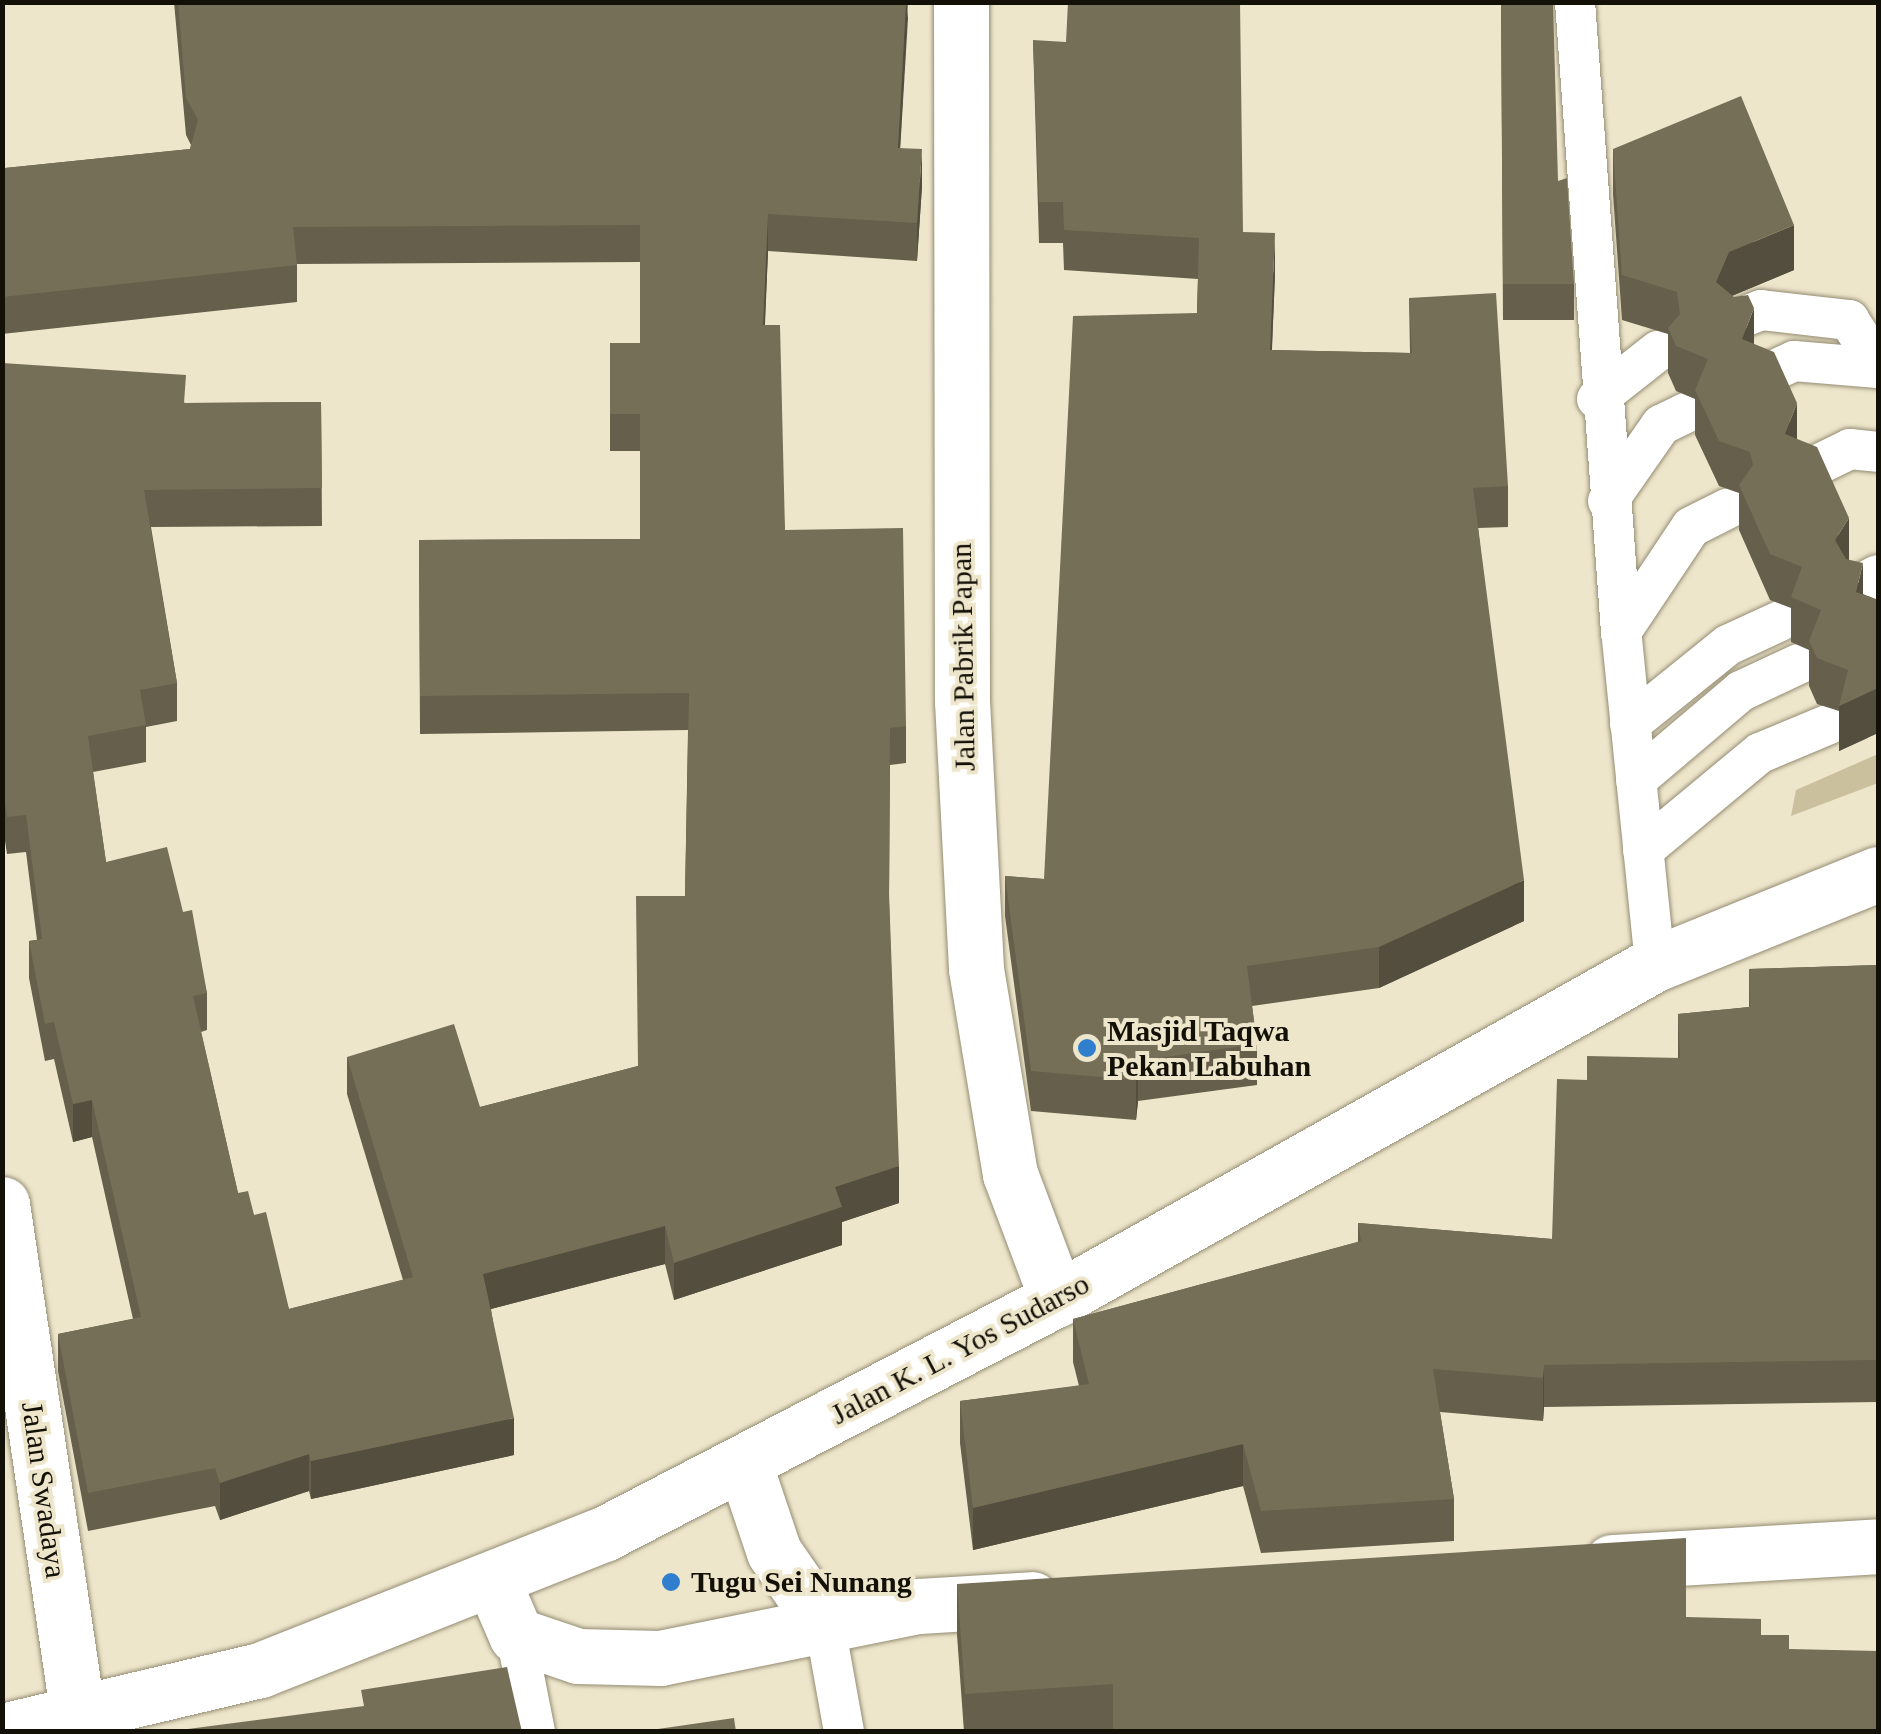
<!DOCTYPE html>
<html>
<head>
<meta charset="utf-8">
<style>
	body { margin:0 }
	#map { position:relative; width:1881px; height:1734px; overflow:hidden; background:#eee6cb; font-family:Georgia,serif }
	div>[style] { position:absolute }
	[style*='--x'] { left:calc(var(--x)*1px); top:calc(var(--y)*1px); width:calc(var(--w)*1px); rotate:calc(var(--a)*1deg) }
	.green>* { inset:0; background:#cac09e }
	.roads { filter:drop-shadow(0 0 2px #948c73) drop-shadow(0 0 2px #948c73) }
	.lane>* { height:40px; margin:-20px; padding:0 20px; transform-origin:20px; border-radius:20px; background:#fff }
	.street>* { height:55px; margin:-27.5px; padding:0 27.5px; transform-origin:27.5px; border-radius:27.5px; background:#fff }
	.highway>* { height:55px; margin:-27.5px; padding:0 27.5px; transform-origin:27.5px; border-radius:27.5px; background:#fff }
	.wall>* { inset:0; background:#655f4b }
	.shaded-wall>* { inset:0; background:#534e3d }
	.building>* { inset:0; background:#766f57 }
	.dots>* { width:28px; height:28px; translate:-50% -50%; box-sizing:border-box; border:5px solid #eee6cb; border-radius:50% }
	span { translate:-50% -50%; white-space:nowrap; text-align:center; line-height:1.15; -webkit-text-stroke:8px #eee6cb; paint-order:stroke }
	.street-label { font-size:30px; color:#131007 }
	.poi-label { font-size:30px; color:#131007; font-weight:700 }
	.left { translate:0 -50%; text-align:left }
	.frame { position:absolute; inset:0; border:5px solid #131007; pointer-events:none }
</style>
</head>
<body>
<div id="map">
	<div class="green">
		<div style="clip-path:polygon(1878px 754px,1878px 783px,1791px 816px,1796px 790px)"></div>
	</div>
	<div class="roads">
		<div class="lane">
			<div style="--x:1575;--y:2;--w:632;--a:85.82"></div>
			<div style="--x:1738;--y:319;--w:25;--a:-21"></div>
			<div style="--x:1761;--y:310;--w:89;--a:6.5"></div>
			<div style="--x:1849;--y:320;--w:54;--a:57.2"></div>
			<div style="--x:1764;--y:375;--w:33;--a:-25"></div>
			<div style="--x:1794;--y:361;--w:84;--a:4.8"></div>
			<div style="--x:1597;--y:399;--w:78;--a:-38.2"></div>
			<div style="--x:1807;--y:470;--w:48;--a:-26"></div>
			<div style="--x:1850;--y:449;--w:28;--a:6"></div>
			<div style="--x:1608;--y:501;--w:93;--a:-55.1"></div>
			<div style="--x:1661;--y:425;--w:28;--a:-26"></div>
			<div style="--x:1859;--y:585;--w:21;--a:-28"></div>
			<div style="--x:1630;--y:724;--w:126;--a:-38.9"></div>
			<div style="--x:1728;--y:645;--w:57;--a:-24.8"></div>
			<div style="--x:1636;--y:780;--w:138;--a:-40.3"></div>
			<div style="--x:1741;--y:691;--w:64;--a:-25"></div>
			<div style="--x:1643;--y:850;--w:152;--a:-39.7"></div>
			<div style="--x:1760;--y:753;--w:73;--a:-22.7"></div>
			<div style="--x:1655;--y:964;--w:334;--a:-95.8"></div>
			<div style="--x:1621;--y:632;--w:126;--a:-56.3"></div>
			<div style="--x:1691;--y:527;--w:42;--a:-26.6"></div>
			<div style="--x:825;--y:1626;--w:108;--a:79.8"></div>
			<div style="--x:516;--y:1635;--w:99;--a:78.9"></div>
		</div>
		<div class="street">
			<div style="--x:961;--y:2;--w:699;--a:89.92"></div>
			<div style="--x:962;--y:701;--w:268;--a:87"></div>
			<div style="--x:976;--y:969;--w:208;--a:80.6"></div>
			<div style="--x:1010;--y:1174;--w:134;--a:69.4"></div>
			<div style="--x:2;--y:1204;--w:518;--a:81.56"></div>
			<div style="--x:1612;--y:1562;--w:266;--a:-3.4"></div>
			<div style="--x:494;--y:1584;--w:56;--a:66.7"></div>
			<div style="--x:516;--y:1635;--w:65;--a:18.7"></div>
			<div style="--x:578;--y:1656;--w:82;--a:1.4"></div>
			<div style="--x:660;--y:1658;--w:264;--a:-11.4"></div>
			<div style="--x:919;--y:1606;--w:113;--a:-3.5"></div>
		</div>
		<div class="highway">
			<div style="--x:744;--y:1463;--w:94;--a:71.4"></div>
			<div style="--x:774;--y:1552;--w:90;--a:55.4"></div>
			<div style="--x:2;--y:1731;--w:265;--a:-13.3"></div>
			<div style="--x:260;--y:1670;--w:370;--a:-21.6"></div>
			<div style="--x:604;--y:1534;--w:510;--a:-27.42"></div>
			<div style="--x:1057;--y:1299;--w:685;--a:-29.26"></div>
			<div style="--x:1655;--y:964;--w:240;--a:-22"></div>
		</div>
	</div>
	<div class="wall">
		<div style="clip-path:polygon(174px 2px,908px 2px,900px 148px,922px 186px,917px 261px,768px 251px,765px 325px,785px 530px,906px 726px,906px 763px,890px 765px,889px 902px,899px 1203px,842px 1222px,842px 1245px,674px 1300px,665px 1264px,491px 1309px,514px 1455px,311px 1499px,309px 1491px,220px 1520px,215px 1506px,88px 1531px,58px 1371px,58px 1334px,133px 1319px,92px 1137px,73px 1142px,54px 1059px,45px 1061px,29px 978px,29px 941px,37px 940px,26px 852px,7px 854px,2px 821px,2px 363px,186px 403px,321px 402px,322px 526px,151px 527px,177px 683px,177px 721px,146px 727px,146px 762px,93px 772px,106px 862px,183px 912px,207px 993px,207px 1030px,201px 1032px,238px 1193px,254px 1215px,289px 1309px,403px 1280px,347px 1094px,347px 1057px,480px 1107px,638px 1066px,685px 896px,688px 730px,420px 734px,419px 540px,640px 539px,640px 451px,610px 451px,610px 343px,640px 343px,640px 262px,297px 264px,297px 302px,2px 334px,2px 166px,5px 168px,190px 149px,191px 145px,186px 135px)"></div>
		<div style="clip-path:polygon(1501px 2px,1558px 181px,1574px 284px,1574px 320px,1503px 320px)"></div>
		<div style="clip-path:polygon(1033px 40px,1243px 232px,1275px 274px,1272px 350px,1410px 353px,1409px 298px,1508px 486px,1508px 527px,1478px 528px,1524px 921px,1379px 988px,1252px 1006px,1257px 1044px,1257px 1085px,1138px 1101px,1136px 1120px,1031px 1111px,1005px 916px,1005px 876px,1044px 879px,1197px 313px,1198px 279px,1064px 270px,1063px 243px,1039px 243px)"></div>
		<div style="clip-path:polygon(1613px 149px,1794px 270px,1732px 296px,1797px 439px,1863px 594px,1878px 600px,1878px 733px,1839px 751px,1839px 711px,1817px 704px,1809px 686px,1809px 650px,1791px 642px,1791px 608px,1770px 600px,1739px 530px,1739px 493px,1719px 486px,1695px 435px,1695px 399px,1676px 391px,1668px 373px,1668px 334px,1622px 320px,1613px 194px)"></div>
		<div style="clip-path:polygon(1878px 965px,1878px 1402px,1544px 1407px,1543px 1421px,1440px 1412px,1454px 1499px,1454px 1541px,1261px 1553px,1243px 1486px,973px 1550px,960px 1443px,960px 1401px,1079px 1386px,1073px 1362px,1073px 1319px,1358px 1242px,1358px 1223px,1552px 1239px,1587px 1080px,1678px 1058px,1678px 1014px,1749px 1007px,1749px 969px)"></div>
		<div style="clip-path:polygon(957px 1584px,1686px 1617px,1761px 1635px,1789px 1649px,1878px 1732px,964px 1732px,957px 1635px)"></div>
	</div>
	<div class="shaded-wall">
		<div style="clip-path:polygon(906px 2px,908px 18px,898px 185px,898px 148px)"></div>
		<div style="clip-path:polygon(922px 149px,922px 186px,917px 261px,917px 223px)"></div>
		<div style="clip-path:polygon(768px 214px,768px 251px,763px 363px,763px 325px)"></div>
		<div style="clip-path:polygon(1794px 225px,1794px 270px,1729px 297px,1716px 282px,1729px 252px)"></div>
		<div style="clip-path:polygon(1275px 233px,1275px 274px,1270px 391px,1270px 350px)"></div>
		<div style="clip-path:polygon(1754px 308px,1754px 353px,1742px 339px)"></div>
		<div style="clip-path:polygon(1797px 403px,1797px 448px,1785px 434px)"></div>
		<div style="clip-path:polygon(1849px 518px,1849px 563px,1835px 585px,1835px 540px)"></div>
		<div style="clip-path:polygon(1863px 563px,1863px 608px,1856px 592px)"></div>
		<div style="clip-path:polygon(1878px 688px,1878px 733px,1839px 751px,1839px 706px)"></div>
		<div style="clip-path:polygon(1524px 880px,1524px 921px,1379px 988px,1379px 947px)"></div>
		<div style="clip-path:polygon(1138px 1061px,1138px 1101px,1136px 1120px,1136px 1080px)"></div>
		<div style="clip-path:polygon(92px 1100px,92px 1137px,73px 1142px,73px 1104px)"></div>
		<div style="clip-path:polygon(899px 1166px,899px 1203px,842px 1222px,842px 1245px,674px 1300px,674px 1263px,835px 1187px)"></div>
		<div style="clip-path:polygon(665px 1226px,665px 1264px,483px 1311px,483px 1274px)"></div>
		<div style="clip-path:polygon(1544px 1365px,1544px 1407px,1543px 1421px,1543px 1378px)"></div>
		<div style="clip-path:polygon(514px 1418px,514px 1455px,311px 1499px,311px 1461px)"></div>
		<div style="clip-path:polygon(1243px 1444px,1243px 1486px,973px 1550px,973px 1508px)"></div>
		<div style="clip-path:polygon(309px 1454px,309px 1491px,220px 1520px,220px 1483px)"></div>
	</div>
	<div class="building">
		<div style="clip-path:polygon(178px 2px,906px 2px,898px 148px,922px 149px,917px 223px,768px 214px,763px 325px,780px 325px,785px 530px,903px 528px,906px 726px,890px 728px,889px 893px,899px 1166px,835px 1187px,842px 1207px,674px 1263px,665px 1226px,483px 1274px,514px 1418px,311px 1461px,309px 1454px,220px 1483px,215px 1468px,88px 1493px,58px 1334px,141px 1317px,92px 1100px,73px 1104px,54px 1022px,45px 1024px,29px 941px,42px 939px,26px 815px,7px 817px,2px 784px,2px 363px,186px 375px,184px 403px,321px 402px,322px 488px,144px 490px,177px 683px,140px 690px,146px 725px,88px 736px,106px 862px,167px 847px,183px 912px,192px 910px,207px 993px,193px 996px,238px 1193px,248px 1191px,254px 1215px,266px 1212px,289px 1309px,413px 1277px,347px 1057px,454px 1024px,480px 1107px,638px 1066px,636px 896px,685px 896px,689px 693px,420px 696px,419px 540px,640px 539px,640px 414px,610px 414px,610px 343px,640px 343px,640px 225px,293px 227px,297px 265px,2px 297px,2px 166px,5px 168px,190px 149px,198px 120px,186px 98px)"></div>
		<div style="clip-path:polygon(1068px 2px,1240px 2px,1243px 232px,1275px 233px,1270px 350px,1412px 353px,1409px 298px,1496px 293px,1508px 486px,1473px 488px,1524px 880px,1379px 947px,1247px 966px,1257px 1044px,1138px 1061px,1136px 1080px,1031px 1071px,1005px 876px,1044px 879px,1073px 316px,1197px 313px,1199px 238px,1064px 230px,1063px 202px,1039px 202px,1033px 40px,1066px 42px)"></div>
		<div style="clip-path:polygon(1501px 2px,1553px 2px,1558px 181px,1567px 178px,1574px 284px,1503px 284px)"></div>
		<div style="clip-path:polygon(1741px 96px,1794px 225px,1729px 252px,1716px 282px,1734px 297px,1748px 295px,1754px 308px,1742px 339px,1774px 352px,1797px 403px,1785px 434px,1817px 447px,1849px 518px,1835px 540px,1846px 559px,1863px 563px,1856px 592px,1878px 600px,1878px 688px,1839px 706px,1848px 670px,1817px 658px,1809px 641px,1821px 610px,1791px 597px,1802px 567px,1770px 554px,1739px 485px,1753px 465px,1750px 452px,1719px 441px,1695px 390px,1708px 359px,1676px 346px,1668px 328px,1680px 314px,1677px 292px,1622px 275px,1613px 149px)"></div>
		<div style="clip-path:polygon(1878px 965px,1878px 1360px,1544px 1365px,1543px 1378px,1433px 1369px,1454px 1499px,1261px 1511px,1243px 1444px,973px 1508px,960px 1401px,1089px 1384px,1073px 1319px,1361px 1241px,1358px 1223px,1552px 1239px,1557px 1079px,1587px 1080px,1587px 1056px,1680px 1058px,1678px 1014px,1750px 1007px,1749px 969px)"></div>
		<div style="clip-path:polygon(1686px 1538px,1686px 1617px,1761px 1619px,1761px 1635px,1789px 1635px,1789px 1649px,1878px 1651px,1878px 1732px,1113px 1732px,1113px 1684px,965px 1694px,957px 1584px)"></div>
		<div style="clip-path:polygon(507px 1667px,522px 1732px,165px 1732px,364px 1706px,361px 1690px)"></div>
		<div style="clip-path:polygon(734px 1718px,736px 1732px,651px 1732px,651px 1730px)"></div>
	</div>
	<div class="dots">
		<div style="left:1087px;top:1048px;background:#307fce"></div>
		<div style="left:671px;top:1582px;background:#307fce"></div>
	</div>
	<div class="street-label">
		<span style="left:963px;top:657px;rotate:-91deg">Jalan Pabrik Papan</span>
		<span style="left:960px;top:1349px;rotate:-28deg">Jalan K. L. Yos Sudarso</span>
		<span style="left:44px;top:1490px;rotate:82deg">Jalan Swadaya</span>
	</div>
	<div class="poi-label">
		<span class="left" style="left:1107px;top:1048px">Masjid Taqwa<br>Pekan Labuhan</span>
		<span class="left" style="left:691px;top:1582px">Tugu Sei Nunang</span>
	</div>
	<div class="frame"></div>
</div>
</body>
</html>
